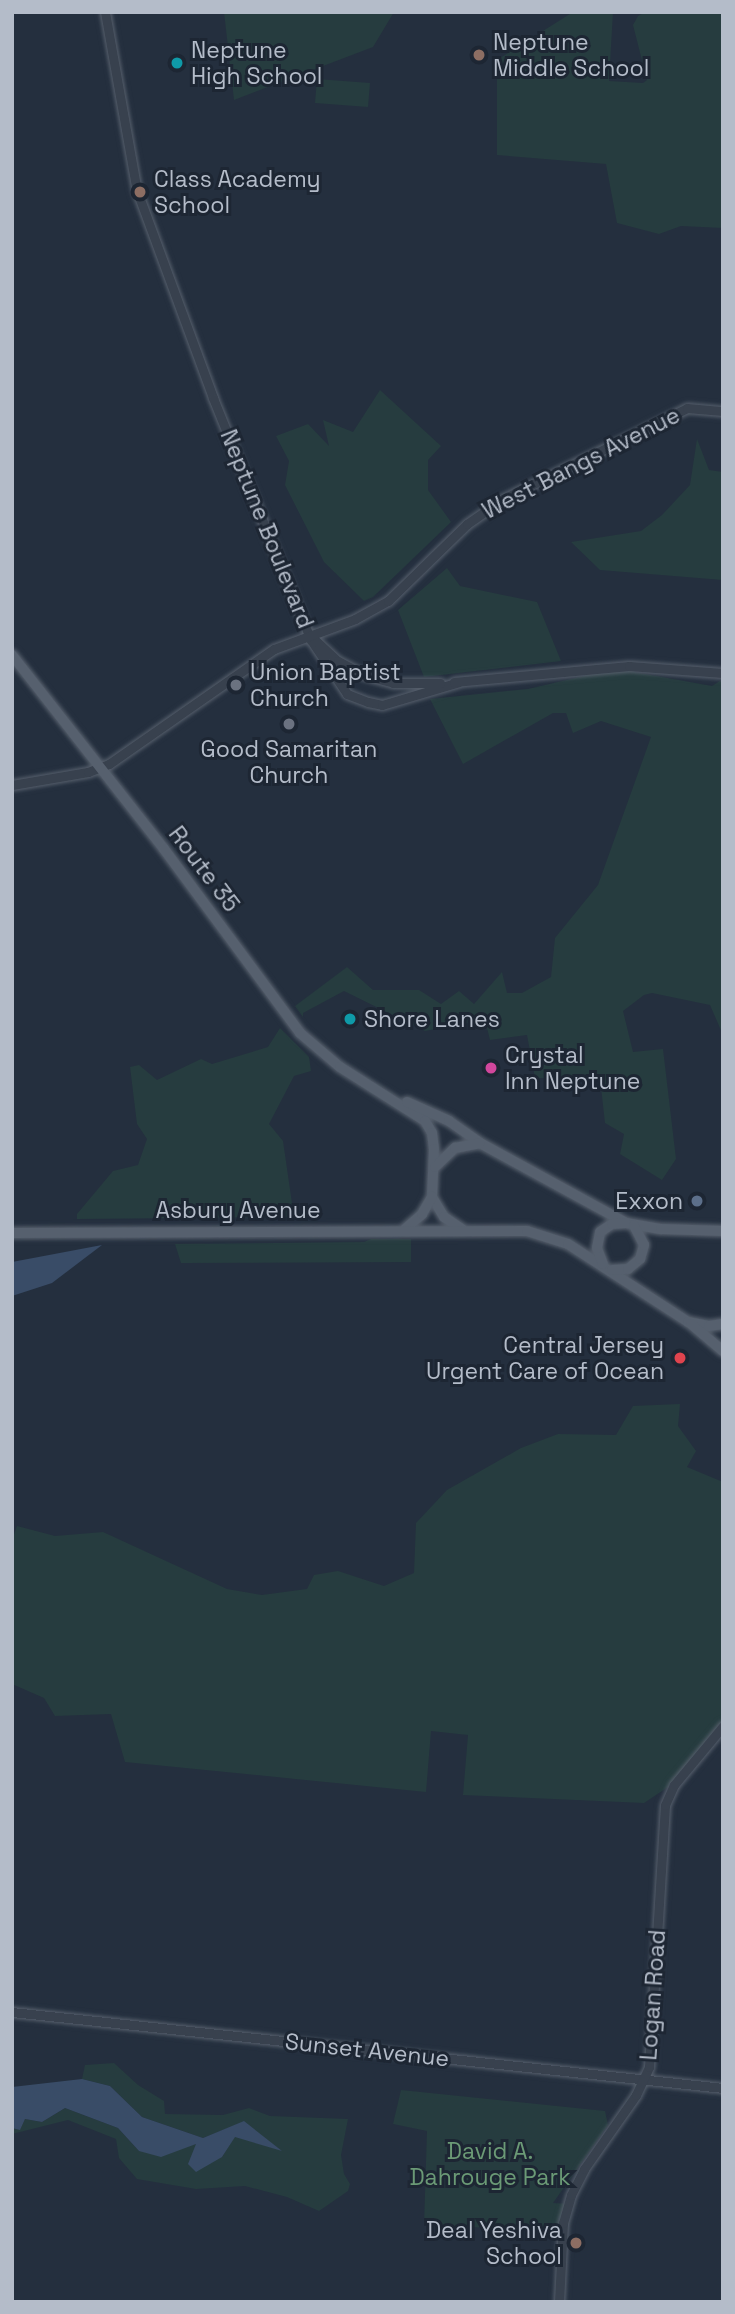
<!DOCTYPE html>
<html>
<head>
<meta charset="utf-8">
<style>
	body { margin:0 }
	#map { position:relative; width:735px; height:2314px; overflow:hidden; background:#242f3e; font-family:"Space Grotesk",sans-serif }
	div>[style] { position:absolute }
	[style*='--x'] { left:calc(var(--x)*1px); top:calc(var(--y)*1px); width:calc(var(--w)*1px); rotate:calc(var(--a)*1deg) }
	.green>* { inset:0; background:#263c3f }
	.water>* { inset:0; background:#394c67 }
	.roads { filter:drop-shadow(0 0 2px #565f6c) drop-shadow(0 0 2px #565f6c) }
	.minor>* { height:9px; margin:-4.5px; padding:0 4.5px; transform-origin:4.5px; border-radius:4.5px; background:#38414e }
	.major>* { height:10px; margin:-5px; padding:0 5px; transform-origin:5px; border-radius:5px; background:#56606e }
	.dots>* { width:19px; height:19px; translate:-50% -50%; box-sizing:border-box; border:4px solid #1d2633; border-radius:50% }
	span { translate:-50% -50%; white-space:nowrap; text-align:center; line-height:1.15; -webkit-text-stroke:6px #1d2633; paint-order:stroke }
	.poi-label { font-size:23px; color:#b4bcc9 }
	.left { translate:0 -50%; text-align:left }
	.right { translate:-100% -50%; text-align:right }
	.street-label { font-size:23px; color:#b4bcc9 }
	.park-label { font-size:23px; color:#6b9a76 }
	.frame { position:absolute; inset:0; border:14px solid #b4bcc9; pointer-events:none }
</style>
</head>
<body>
<div id="map">
	<div class="green">
		<div style="clip-path:polygon(224px 12px,394px 12px,373px 47px,234px 100px)"></div>
		<div style="clip-path:polygon(573px 12px,613px 12px,609px 81px,643px 83px,647px 80px,633px 25px,638px 16px,645px 12px,723px 12px,723px 228px,681px 226px,659px 234px,617px 223px,606px 164px,497px 155px,497px 60px)"></div>
		<div style="clip-path:polygon(317px 79px,370px 83px,368px 107px,315px 103px)"></div>
		<div style="clip-path:polygon(380px 390px,441px 446px,428px 460px,428px 490px,451px 522px,373px 597px,364px 601px,324px 562px,285px 485px,289px 461px,276px 436px,308px 424px,329px 446px,323px 420px,353px 432px)"></div>
		<div style="clip-path:polygon(697px 439px,709px 470px,723px 472px,723px 580px,600px 570px,571px 542px,641px 531px,662px 515px,690px 485px)"></div>
		<div style="clip-path:polygon(447px 568px,460px 586px,537px 602px,561px 661px,424px 677px,398px 610px)"></div>
		<div style="clip-path:polygon(635px 664px,634px 672px,712px 686px,723px 679px,723px 1035px,710px 1005px,652px 993px,644px 995px,623px 1011px,633px 1052px,663px 1049px,676px 1159px,662px 1180px,620px 1154px,624px 1134px,605px 1123px,600px 1078px,535px 1078px,527px 1035px,490px 1040px,485px 1020px,425px 1031px,344px 991px,303px 1013px,303px 1017px,295px 1006px,347px 967px,373px 990px,419px 990px,441px 1004px,459px 991px,474px 1004px,502px 972px,507px 993px,522px 993px,551px 977px,555px 938px,598px 885px,651px 737px,601px 721px,573px 733px,566px 713px,553px 713px,463px 764px,430px 699px,528px 689px)"></div>
		<div style="clip-path:polygon(280px 1028px,309px 1057px,311px 1071px,294px 1076px,269px 1124px,283px 1141px,294px 1217px,77px 1219px,77px 1214px,113px 1171px,138px 1165px,147px 1139px,137px 1124px,130px 1067px,139px 1065px,157px 1080px,201px 1059px,212px 1064px,268px 1047px)"></div>
		<div style="clip-path:polygon(371px 1239px,411px 1239px,411px 1262px,181px 1263px,175px 1244px,364px 1242px)"></div>
		<div style="clip-path:polygon(680px 1404px,678px 1426px,696px 1451px,687px 1467px,723px 1482px,723px 1727px,668px 1787px,644px 1803px,463px 1795px,468px 1735px,431px 1731px,426px 1792px,125px 1762px,111px 1714px,55px 1716px,44px 1698px,12px 1684px,12px 1540px,17px 1526px,55px 1536px,103px 1532px,227px 1589px,262px 1595px,307px 1589px,314px 1575px,338px 1571px,384px 1586px,414px 1573px,416px 1523px,447px 1490px,521px 1448px,558px 1434px,616px 1435px,633px 1406px)"></div>
		<div style="clip-path:polygon(114px 2063px,138px 2085px,164px 2101px,165px 2114px,223px 2115px,249px 2108px,270px 2116px,348px 2119px,341px 2155px,344px 2174px,350px 2184px,348px 2191px,319px 2211px,287px 2197px,245px 2186px,196px 2189px,137px 2179px,119px 2158px,116px 2139px,68px 2120px,12px 2134px,12px 2128px,20px 2129px,25px 2119px,42px 2122px,65px 2108px,118px 2128px,139px 2151px,197px 2144px,222px 2157px,235px 2136px,280px 2150px,244px 2122px,203px 2138px,142px 2117px,110px 2086px,82px 2079px,85px 2065px)"></div>
		<div style="clip-path:polygon(401px 2090px,605px 2111px,608px 2125px,553px 2203px,569px 2204px,564px 2231px,424px 2225px,427px 2131px,393px 2124px)"></div>
	</div>
	<div class="water">
		<div style="clip-path:polygon(102px 1245px,52px 1283px,12px 1296px,12px 1262px)"></div>
		<div style="clip-path:polygon(82px 2079px,110px 2086px,142px 2117px,203px 2138px,244px 2121px,282px 2151px,235px 2137px,222px 2157px,196px 2172px,188px 2164px,196px 2144px,161px 2157px,139px 2151px,118px 2128px,65px 2108px,42px 2122px,25px 2119px,20px 2130px,12px 2128px,12px 2087px)"></div>
	</div>
	<div class="roads">
		<div class="minor">
			<div style="--x:105;--y:12;--w:182;--a:79.9"></div>
			<div style="--x:137;--y:191;--w:221;--a:69.8"></div>
			<div style="--x:213;--y:398;--w:261;--a:68"></div>
			<div style="--x:311;--y:640;--w:65;--a:56.3"></div>
			<div style="--x:347;--y:694;--w:22;--a:21"></div>
			<div style="--x:368;--y:702;--w:14;--a:12"></div>
			<div style="--x:382;--y:705;--w:80;--a:-16.6"></div>
			<div style="--x:313;--y:638;--w:34;--a:43"></div>
			<div style="--x:338;--y:661;--w:30;--a:28"></div>
			<div style="--x:364;--y:675;--w:30;--a:15"></div>
			<div style="--x:393;--y:683;--w:47;--a:0"></div>
			<div style="--x:454;--y:682;--w:176;--a:-5.2"></div>
			<div style="--x:629;--y:666;--w:94;--a:4.3"></div>
			<div style="--x:12;--y:785;--w:77;--a:-9.7"></div>
			<div style="--x:88;--y:772;--w:22;--a:-21"></div>
			<div style="--x:109;--y:764;--w:201;--a:-34.9"></div>
			<div style="--x:274;--y:649;--w:86;--a:-20.3"></div>
			<div style="--x:355;--y:619;--w:38;--a:-29"></div>
			<div style="--x:388;--y:601;--w:110;--a:-44.3"></div>
			<div style="--x:467;--y:524;--w:44;--a:-34.8"></div>
			<div style="--x:503;--y:499;--w:205;--a:-26.3"></div>
			<div style="--x:687;--y:408;--w:36;--a:5"></div>
			<div style="--x:12;--y:2012;--w:715;--a:6.1"></div>
			<div style="--x:559;--y:2302;--w:79;--a:-87.1"></div>
			<div style="--x:563;--y:2223;--w:29;--a:-74"></div>
			<div style="--x:571;--y:2195;--w:29;--a:-63"></div>
			<div style="--x:584;--y:2169;--w:90;--a:-54.9"></div>
			<div style="--x:636;--y:2095;--w:31;--a:-65"></div>
			<div style="--x:649;--y:2067;--w:262;--a:-86.5"></div>
			<div style="--x:665;--y:1805;--w:22;--a:-66"></div>
			<div style="--x:674;--y:1785;--w:77;--a:-50.3"></div>
		</div>
		<div class="major">
			<div style="--x:12;--y:655;--w:246;--a:51.9"></div>
			<div style="--x:164;--y:849;--w:229;--a:53.5"></div>
			<div style="--x:300;--y:1033;--w:52;--a:40.4"></div>
			<div style="--x:340;--y:1067;--w:101;--a:32.4"></div>
			<div style="--x:425;--y:1121;--w:14;--a:60"></div>
			<div style="--x:432;--y:1133;--w:16;--a:83"></div>
			<div style="--x:434;--y:1149;--w:48;--a:92.4"></div>
			<div style="--x:432;--y:1197;--w:23;--a:59"></div>
			<div style="--x:444;--y:1217;--w:23;--a:34"></div>
			<div style="--x:407;--y:1102;--w:46;--a:24.3"></div>
			<div style="--x:449;--y:1121;--w:38;--a:35"></div>
			<div style="--x:480;--y:1143;--w:166;--a:28.7"></div>
			<div style="--x:626;--y:1223;--w:36;--a:10"></div>
			<div style="--x:661;--y:1229;--w:62;--a:1.8"></div>
			<div style="--x:435;--y:1167;--w:28;--a:-44"></div>
			<div style="--x:455;--y:1148;--w:25;--a:-11"></div>
			<div style="--x:405;--y:1229;--w:23;--a:-41"></div>
			<div style="--x:422;--y:1214;--w:20;--a:-60"></div>
			<div style="--x:12;--y:1233;--w:515;--a:-0.22"></div>
			<div style="--x:527;--y:1231;--w:43;--a:17.6"></div>
			<div style="--x:568;--y:1244;--w:143;--a:33"></div>
			<div style="--x:688;--y:1322;--w:21;--a:11"></div>
			<div style="--x:709;--y:1326;--w:14;--a:-8"></div>
			<div style="--x:603;--y:1264;--w:17;--a:-111"></div>
			<div style="--x:597;--y:1248;--w:16;--a:-79"></div>
			<div style="--x:600;--y:1232;--w:14;--a:-34"></div>
			<div style="--x:612;--y:1224;--w:14;--a:-4"></div>
			<div style="--x:612;--y:1270;--w:16;--a:-4"></div>
			<div style="--x:628;--y:1269;--w:16;--a:-40"></div>
			<div style="--x:640;--y:1259;--w:15;--a:-74"></div>
			<div style="--x:644;--y:1245;--w:22;--a:-117"></div>
			<div style="--x:691;--y:1324;--w:42;--a:40.2"></div>
		</div>
	</div>
	<div class="dots">
		<div style="left:479px;top:55px;background:#8d6e63"></div>
		<div style="left:177px;top:63px;background:#0f9aa8"></div>
		<div style="left:140px;top:192px;background:#8d6e63"></div>
		<div style="left:236px;top:685px;background:#6b7280"></div>
		<div style="left:289px;top:724px;background:#6b7280"></div>
		<div style="left:350px;top:1019px;background:#0f9aa8"></div>
		<div style="left:491px;top:1068px;background:#d1479c"></div>
		<div style="left:697px;top:1201px;background:#5c6f8a"></div>
		<div style="left:680px;top:1358px;background:#e0444e"></div>
		<div style="left:576px;top:2243px;background:#8d6e63"></div>
	</div>
	<div class="poi-label">
		<span class="left" style="left:493px;top:55px">Neptune<br>Middle School</span>
		<span class="left" style="left:191px;top:63px">Neptune<br>High School</span>
		<span class="left" style="left:154px;top:192px">Class Academy<br>School</span>
		<span class="left" style="left:250px;top:685px">Union Baptist<br>Church</span>
		<span style="left:289px;top:762px">Good Samaritan<br>Church</span>
		<span class="left" style="left:364px;top:1019px">Shore Lanes</span>
		<span class="left" style="left:505px;top:1068px">Crystal<br>Inn Neptune</span>
		<span class="right" style="left:683px;top:1201px">Exxon</span>
		<span class="right" style="left:664px;top:1358px">Central Jersey<br>Urgent Care of Ocean</span>
		<span class="right" style="left:562px;top:2243px">Deal Yeshiva<br>School</span>
	</div>
	<div class="street-label">
		<span style="left:581px;top:463px;rotate:-27deg">West Bangs Avenue</span>
		<span style="left:267px;top:529px;rotate:68deg">Neptune Boulevard</span>
		<span style="left:204px;top:869px;rotate:53deg">Route 35</span>
		<span style="left:238px;top:1210px">Asbury Avenue</span>
		<span style="left:653px;top:1995px;rotate:-86deg">Logan Road</span>
		<span style="left:367px;top:2050px;rotate:6deg">Sunset Avenue</span>
	</div>
	<div class="park-label">
		<span style="left:490px;top:2164px">David A.<br>Dahrouge Park</span>
	</div>
	<div class="frame"></div>
</div>
</body>
</html>
